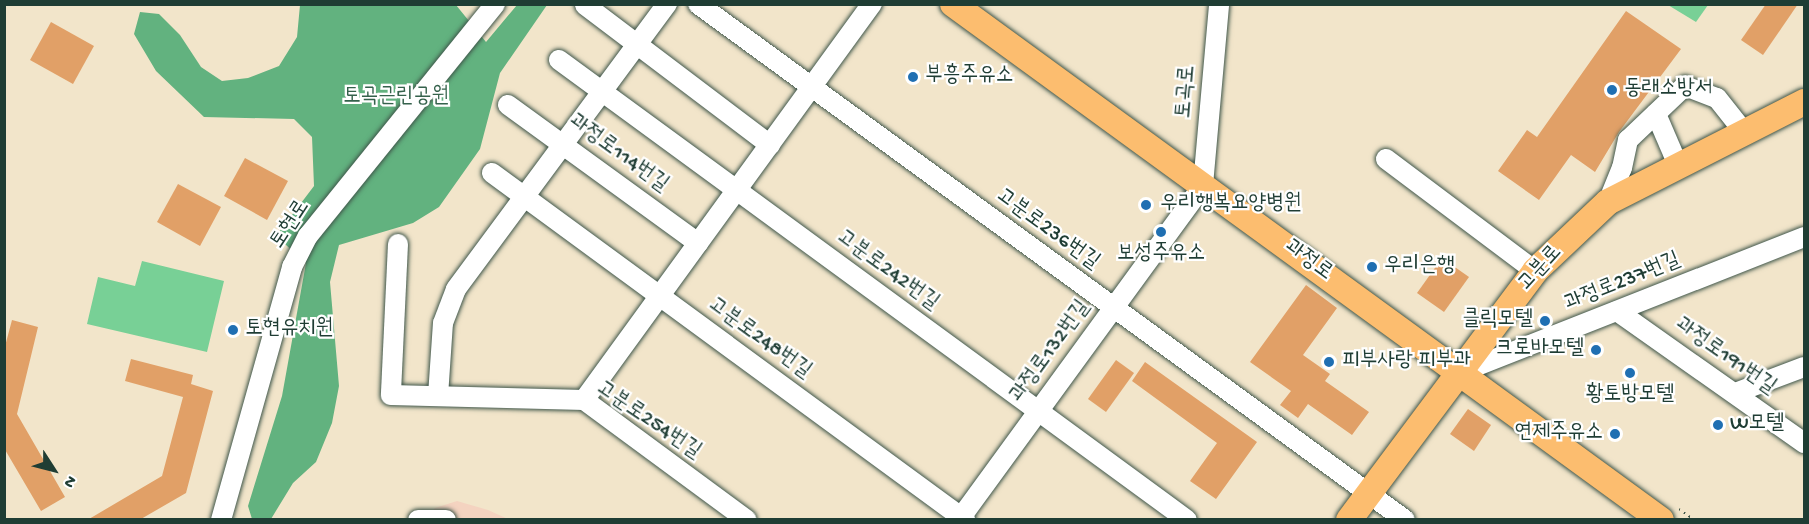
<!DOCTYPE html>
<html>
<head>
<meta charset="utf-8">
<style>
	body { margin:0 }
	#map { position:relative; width:1809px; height:524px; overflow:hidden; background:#f2e5ca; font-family:"Gochi Hand","Poor Story",sans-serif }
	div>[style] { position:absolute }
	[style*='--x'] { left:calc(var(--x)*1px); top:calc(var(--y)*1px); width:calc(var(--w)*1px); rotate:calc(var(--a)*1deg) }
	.built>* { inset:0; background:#f4d3c0 }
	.green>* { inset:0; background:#78d096 }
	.forest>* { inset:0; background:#62b27f }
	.building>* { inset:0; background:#e1a067 }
	.path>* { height:2px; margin-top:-1px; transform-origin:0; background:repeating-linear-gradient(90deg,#3f564a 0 1.5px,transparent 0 6px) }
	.roads { filter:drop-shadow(0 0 2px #3f564a) drop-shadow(0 0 2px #3f564a) }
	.minor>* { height:20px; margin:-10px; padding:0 10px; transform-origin:10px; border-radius:10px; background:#fff }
	.major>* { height:26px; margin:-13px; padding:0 13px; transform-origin:13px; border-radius:13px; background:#fcbd6f }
	.dots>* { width:16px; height:16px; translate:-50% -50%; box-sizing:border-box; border:3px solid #fff; border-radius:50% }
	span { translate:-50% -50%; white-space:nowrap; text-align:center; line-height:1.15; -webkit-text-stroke:4.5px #fff; paint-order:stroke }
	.poi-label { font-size:22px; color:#1f3d34 }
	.left { translate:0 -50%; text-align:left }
	.right { translate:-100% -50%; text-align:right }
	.street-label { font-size:22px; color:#1f3d34 }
	.park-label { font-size:22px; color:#35624c }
	.frame { position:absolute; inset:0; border:6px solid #1f3d34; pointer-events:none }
	.north { position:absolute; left:24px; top:440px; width:60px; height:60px; -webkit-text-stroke:4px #fff; paint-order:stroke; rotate:126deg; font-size:16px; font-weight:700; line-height:24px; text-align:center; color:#1f3d34 }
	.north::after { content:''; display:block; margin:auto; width:21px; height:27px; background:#1f3d34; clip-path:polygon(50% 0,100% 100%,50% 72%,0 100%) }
</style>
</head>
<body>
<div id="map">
	<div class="built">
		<div style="clip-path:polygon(457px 501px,488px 510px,508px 519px,425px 520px,435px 508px)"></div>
	</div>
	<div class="green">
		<div style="clip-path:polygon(1668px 5px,1708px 4px,1708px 5px,1696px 22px)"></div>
		<div style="clip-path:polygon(142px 261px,224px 281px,207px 352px,87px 324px,98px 277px,135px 286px)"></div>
	</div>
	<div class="forest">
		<div style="clip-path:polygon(300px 5px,456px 5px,486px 42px,517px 5px,547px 5px,500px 73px,480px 149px,439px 207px,413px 223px,339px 245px,330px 282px,339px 386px,332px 423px,316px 462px,293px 483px,271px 519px,252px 519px,248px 506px,282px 396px,306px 263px,276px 236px,314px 186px,312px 137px,294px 119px,204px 117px,156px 71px,134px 34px,140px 12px,159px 14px,180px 35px,201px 67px,222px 81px,248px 78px,279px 66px,297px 37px)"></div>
	</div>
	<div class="building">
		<div style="clip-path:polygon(1766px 4px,1798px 4px,1763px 55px,1741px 40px)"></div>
		<div style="clip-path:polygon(1626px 11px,1681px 49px,1619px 132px,1595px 172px,1571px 155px,1539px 200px,1498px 171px,1527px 130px,1537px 137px)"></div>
		<div style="clip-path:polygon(51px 22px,94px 46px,73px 84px,30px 60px)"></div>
		<div style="clip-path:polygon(245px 158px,288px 181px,267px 220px,224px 196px)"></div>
		<div style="clip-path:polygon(178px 184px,221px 207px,200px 246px,157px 222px)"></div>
		<div style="clip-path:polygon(1442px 258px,1469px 277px,1444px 312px,1417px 293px)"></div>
		<div style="clip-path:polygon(1306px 285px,1337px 308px,1303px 355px,1330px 374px,1325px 381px,1369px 412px,1352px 435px,1308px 404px,1298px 418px,1280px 405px,1291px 391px,1250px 362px)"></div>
		<div style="clip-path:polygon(12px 320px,38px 327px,17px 414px,65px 497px,41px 511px,4px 448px,4px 350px)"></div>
		<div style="clip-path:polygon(131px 359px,193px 375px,191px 384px,213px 391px,186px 493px,141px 519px,89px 519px,162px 476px,183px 397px,125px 381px)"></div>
		<div style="clip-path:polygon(1116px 360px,1134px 373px,1106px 412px,1088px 399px)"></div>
		<div style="clip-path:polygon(1145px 362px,1257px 442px,1216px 499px,1190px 481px,1217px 443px,1132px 381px)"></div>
		<div style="clip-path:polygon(1468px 409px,1491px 425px,1474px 451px,1450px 434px)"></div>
	</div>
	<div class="path">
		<div style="--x:1679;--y:509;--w:19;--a:36"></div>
	</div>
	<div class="roads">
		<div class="minor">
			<div style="--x:698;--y:4;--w:875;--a:36.12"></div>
			<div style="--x:585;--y:5;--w:232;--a:37.1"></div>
			<div style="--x:559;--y:60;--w:778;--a:36.22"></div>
			<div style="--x:508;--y:105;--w:235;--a:36"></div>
			<div style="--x:1656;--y:114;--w:56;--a:66.7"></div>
			<div style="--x:1386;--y:159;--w:186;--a:36.9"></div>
			<div style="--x:492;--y:173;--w:587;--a:36.26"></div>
			<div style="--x:1608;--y:202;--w:37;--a:-68"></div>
			<div style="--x:1622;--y:168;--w:29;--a:-78"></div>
			<div style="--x:1628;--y:140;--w:79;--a:-43.5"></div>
			<div style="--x:1685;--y:86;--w:34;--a:21"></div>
			<div style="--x:1717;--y:98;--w:43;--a:51.5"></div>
			<div style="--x:398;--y:244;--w:151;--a:92.7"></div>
			<div style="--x:391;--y:395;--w:193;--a:1.5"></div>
			<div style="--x:584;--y:400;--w:202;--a:36.4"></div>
			<div style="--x:1617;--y:311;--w:229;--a:35.2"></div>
			<div style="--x:1459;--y:373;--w:371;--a:-21.5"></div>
			<div style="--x:1735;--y:393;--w:74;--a:-20.6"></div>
			<div style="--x:438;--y:396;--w:73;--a:-86.1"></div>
			<div style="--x:443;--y:323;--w:36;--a:-69"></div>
			<div style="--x:456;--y:289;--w:355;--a:-53.5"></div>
			<div style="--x:584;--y:400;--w:490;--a:-54"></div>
			<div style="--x:221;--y:520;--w:263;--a:-74.3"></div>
			<div style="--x:292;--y:267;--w:35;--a:-63"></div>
			<div style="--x:308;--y:236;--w:298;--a:-51.1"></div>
			<div style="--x:418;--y:520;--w:28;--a:0"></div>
			<div style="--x:959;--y:520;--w:414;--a:-53.9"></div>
			<div style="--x:1203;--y:185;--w:182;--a:-84.9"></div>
		</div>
		<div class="major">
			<div style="--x:953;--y:4;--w:876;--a:36.09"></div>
			<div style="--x:1349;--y:520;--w:311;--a:-53.2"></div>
			<div style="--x:1535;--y:271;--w:100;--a:-43.4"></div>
			<div style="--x:1608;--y:202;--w:220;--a:-27"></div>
		</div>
	</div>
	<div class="dots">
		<div style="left:913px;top:77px;background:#1f6fb2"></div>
		<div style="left:1612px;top:90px;background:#1f6fb2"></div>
		<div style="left:1146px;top:205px;background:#1f6fb2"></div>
		<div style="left:1161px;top:232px;background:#1f6fb2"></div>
		<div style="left:1372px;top:267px;background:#1f6fb2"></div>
		<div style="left:1545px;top:321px;background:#1f6fb2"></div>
		<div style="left:233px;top:330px;background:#1f6fb2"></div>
		<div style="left:1596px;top:350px;background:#1f6fb2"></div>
		<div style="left:1329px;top:362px;background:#1f6fb2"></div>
		<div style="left:1630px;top:373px;background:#1f6fb2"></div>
		<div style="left:1718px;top:425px;background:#1f6fb2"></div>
		<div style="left:1615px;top:434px;background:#1f6fb2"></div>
	</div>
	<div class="poi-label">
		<span class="left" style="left:925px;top:77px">부흥주유소</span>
		<span class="left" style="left:1624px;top:90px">동래소방서</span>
		<span class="left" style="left:1160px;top:205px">우리행복요양병원</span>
		<span style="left:1161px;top:255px">보성주유소</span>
		<span class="left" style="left:1384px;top:267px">우리은행</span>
		<span class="right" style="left:1533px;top:321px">클릭모텔</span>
		<span class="left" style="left:245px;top:330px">토현유치원</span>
		<span class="right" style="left:1584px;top:350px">크로바모텔</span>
		<span class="left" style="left:1342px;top:362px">피부사랑 피부과</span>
		<span style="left:1630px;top:396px">황토방모텔</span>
		<span class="left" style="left:1730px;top:425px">W모텔</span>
		<span class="right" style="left:1603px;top:434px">연제주유소</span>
	</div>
	<div class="street-label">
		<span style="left:1187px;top:92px;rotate:-85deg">토곡로</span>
		<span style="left:618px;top:154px;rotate:36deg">과정로114번길</span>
		<span style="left:291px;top:225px;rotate:-57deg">토현로</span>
		<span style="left:1047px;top:230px;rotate:36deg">고분로236번길</span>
		<span style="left:1308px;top:261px;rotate:36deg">과정로</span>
		<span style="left:1541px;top:269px;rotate:-48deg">고분로</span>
		<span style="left:887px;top:271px;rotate:36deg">고분로242번길</span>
		<span style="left:1623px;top:283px;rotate:-22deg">과정로237번길</span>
		<span style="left:759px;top:339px;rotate:36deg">고분로248번길</span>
		<span style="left:1051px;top:352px;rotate:-54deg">과정로132번길</span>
		<span style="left:1725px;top:357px;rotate:35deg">과정로191번길</span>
		<span style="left:648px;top:421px;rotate:34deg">고분로254번길</span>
	</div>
	<div class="park-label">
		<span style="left:396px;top:98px">토곡근린공원</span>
	</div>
	<div class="frame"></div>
	<div class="north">N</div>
</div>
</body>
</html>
